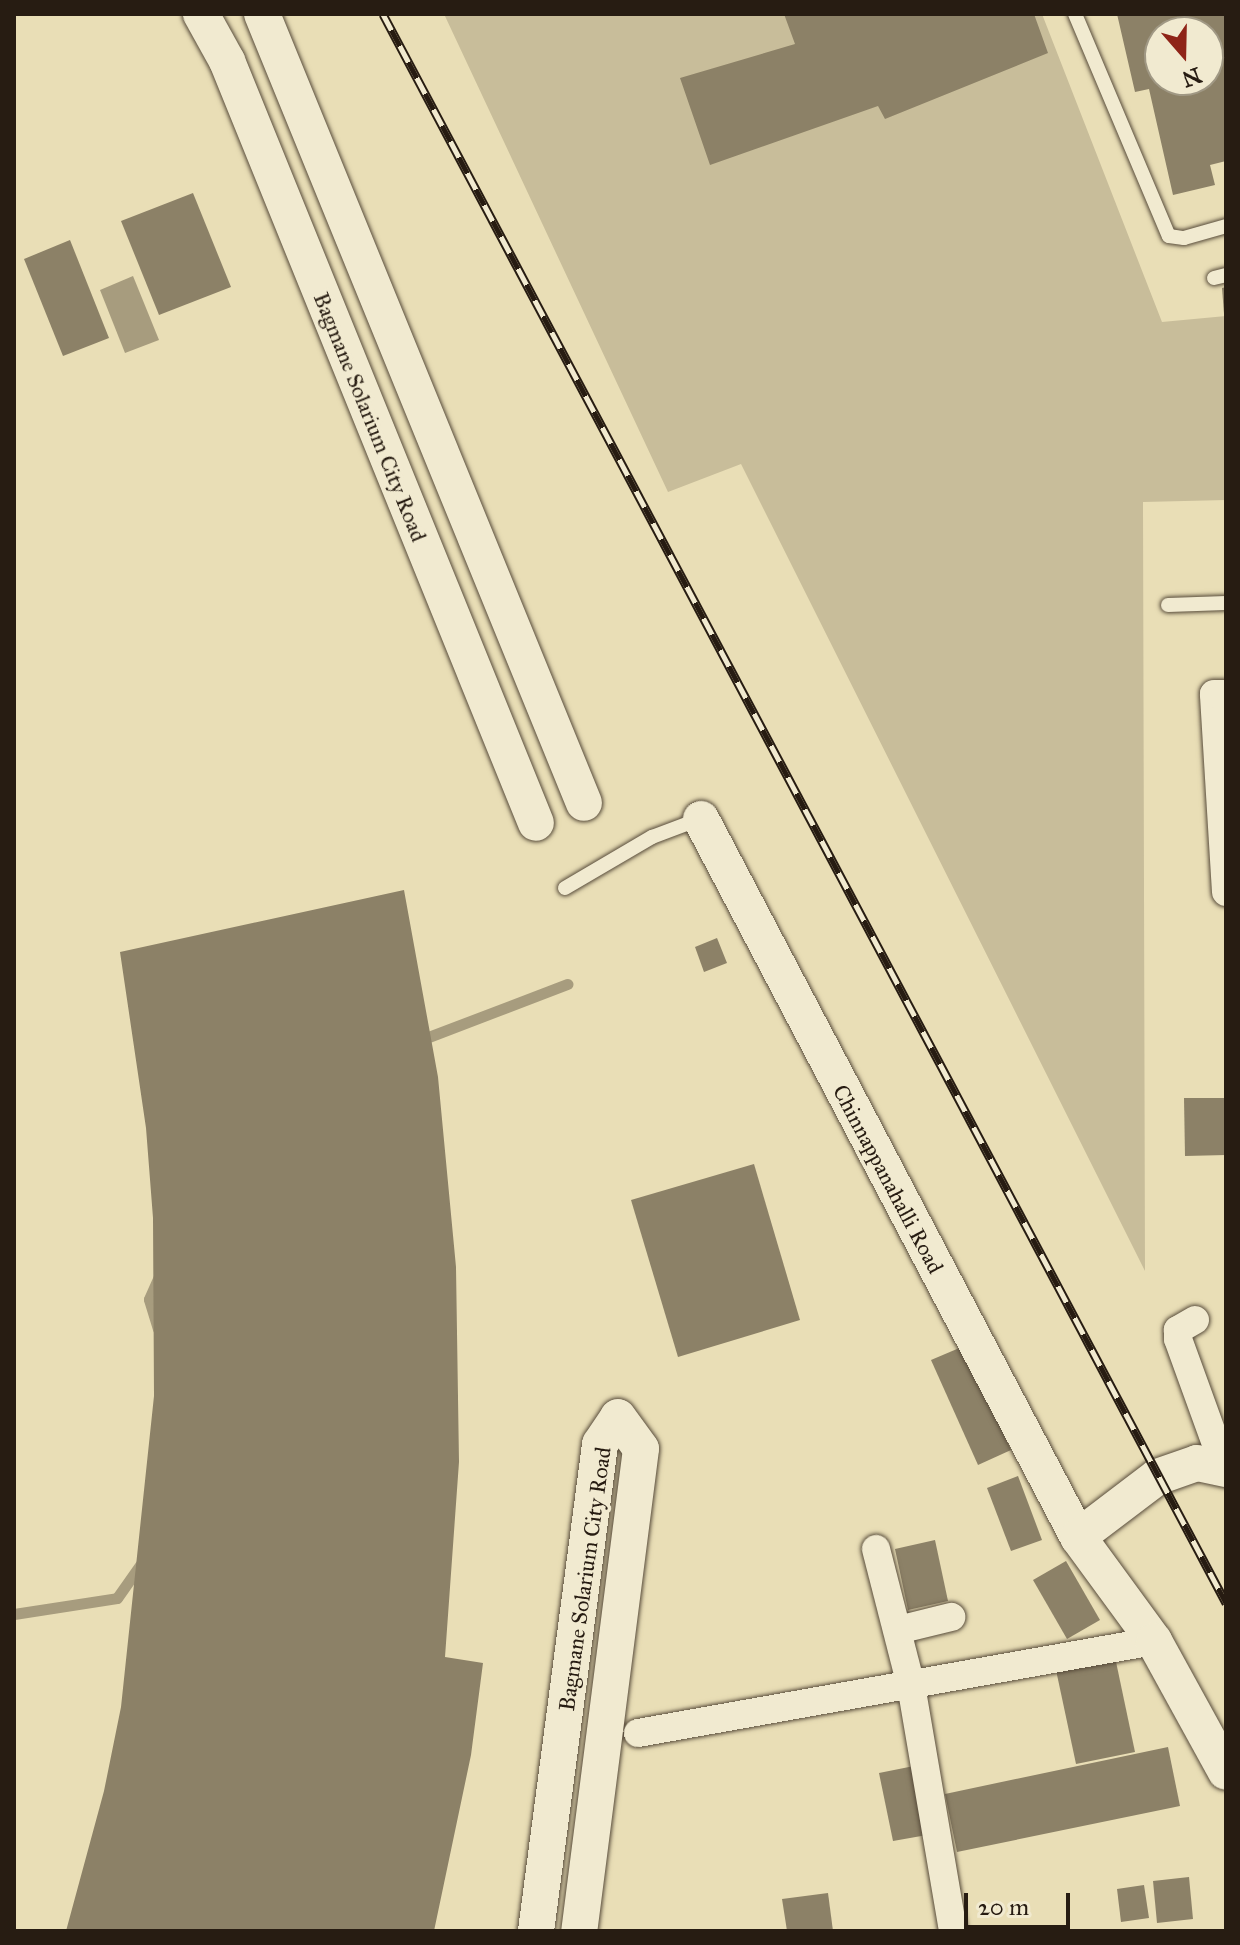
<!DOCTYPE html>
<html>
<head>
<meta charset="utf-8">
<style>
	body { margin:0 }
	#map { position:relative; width:1240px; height:1945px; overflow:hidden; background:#e9deb6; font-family:"IM FELL Great Primer",serif }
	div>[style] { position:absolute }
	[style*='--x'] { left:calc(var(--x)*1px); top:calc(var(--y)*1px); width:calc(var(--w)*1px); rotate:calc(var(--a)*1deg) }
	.green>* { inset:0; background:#c8bd9a }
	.water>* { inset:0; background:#a79c7e }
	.stream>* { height:11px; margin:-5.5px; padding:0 5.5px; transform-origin:5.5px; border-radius:5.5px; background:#a79c7e }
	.building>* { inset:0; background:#8c8167 }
	.roads { filter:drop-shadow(0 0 2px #584c3b) drop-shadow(0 0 2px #584c3b) }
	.service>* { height:14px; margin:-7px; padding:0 7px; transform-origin:7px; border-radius:7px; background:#f1ead0 }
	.minor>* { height:28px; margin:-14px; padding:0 14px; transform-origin:14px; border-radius:14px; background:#f1ead0 }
	.tertiary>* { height:36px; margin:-18px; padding:0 18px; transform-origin:18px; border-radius:18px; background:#f1ead0 }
	.rail>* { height:9px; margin-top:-4.5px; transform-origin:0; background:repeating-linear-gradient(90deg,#f1ead0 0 18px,#271c12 0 36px); box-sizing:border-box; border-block:2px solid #271c12 }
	span { translate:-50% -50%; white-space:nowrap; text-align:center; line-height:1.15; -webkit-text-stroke:7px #f1ead0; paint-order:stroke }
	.street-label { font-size:22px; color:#271c12 }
	.frame { position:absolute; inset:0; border:16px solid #271c12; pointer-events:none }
	.north { position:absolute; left:1144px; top:16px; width:80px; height:80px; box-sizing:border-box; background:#f1ead0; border:2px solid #a09884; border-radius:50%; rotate:160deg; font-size:22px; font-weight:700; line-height:32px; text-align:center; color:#271c12 }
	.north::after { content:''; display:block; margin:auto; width:28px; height:36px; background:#8f2418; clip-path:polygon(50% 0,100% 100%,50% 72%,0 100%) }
	.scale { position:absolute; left:964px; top:1893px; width:106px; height:36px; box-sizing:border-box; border:4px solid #271c12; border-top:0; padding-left:10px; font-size:24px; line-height:28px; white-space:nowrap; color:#271c12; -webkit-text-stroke:6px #f1ead0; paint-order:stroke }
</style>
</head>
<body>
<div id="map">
	<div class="green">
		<div style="clip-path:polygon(444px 14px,1042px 14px,1162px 322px,1226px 316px,1226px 500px,1143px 502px,1145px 1271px,741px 464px,668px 492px)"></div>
	</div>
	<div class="water">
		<div style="clip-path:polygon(133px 276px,159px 340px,125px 353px,100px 290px)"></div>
	</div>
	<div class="stream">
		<div style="--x:418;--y:1041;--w:160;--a:-20.9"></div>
		<div style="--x:158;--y:1329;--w:31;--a:-107"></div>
		<div style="--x:149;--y:1299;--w:24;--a:-66"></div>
		<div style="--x:14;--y:1614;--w:104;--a:-8.8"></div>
		<div style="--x:117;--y:1598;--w:45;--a:-54.9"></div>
	</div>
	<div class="building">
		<div style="clip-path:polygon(784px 14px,1034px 14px,1048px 53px,885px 119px,878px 106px,710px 165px,680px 78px,795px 44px)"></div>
		<div style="clip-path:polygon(evenodd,1117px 14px,1226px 14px,1226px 161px,1210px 165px,1215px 185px,1173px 195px,1149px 89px,1135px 92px,1117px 14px,1160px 32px,1208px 32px,1208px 80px,1160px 80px,1160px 32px)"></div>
		<div style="clip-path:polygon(193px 193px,231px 287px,159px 315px,121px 221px)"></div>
		<div style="clip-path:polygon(70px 240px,109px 338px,63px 356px,24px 259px)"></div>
		<div style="clip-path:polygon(1226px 287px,1226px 314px,1224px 314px,1222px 288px)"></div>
		<div style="clip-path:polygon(404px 890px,438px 1077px,456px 1267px,459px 1462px,445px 1657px,483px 1663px,471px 1755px,434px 1931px,66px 1931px,104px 1791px,121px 1707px,154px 1396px,153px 1218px,146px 1128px,120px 952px)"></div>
		<div style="clip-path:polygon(717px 938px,727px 963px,704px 972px,695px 947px)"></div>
		<div style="clip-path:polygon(1184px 1098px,1226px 1098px,1226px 1155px,1185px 1156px)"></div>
		<div style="clip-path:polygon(754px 1164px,800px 1320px,678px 1357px,631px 1200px)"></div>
		<div style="clip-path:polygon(964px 1346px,1011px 1450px,978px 1465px,931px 1360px)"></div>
		<div style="clip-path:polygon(1018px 1476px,1042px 1540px,1011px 1551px,987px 1488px)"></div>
		<div style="clip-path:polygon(935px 1540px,948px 1601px,908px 1610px,895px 1549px)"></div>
		<div style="clip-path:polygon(1066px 1561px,1100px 1620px,1067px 1639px,1033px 1580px)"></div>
		<div style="clip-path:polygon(1115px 1657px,1135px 1752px,1076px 1764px,1056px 1670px)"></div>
		<div style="clip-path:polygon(1168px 1747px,1180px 1806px,957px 1852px,945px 1794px)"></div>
		<div style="clip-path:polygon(914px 1766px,927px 1835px,893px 1841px,879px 1773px)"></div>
		<div style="clip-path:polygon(1189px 1877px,1193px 1919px,1157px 1923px,1153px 1881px)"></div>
		<div style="clip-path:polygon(1144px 1885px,1149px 1918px,1121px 1922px,1117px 1889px)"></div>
		<div style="clip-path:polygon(828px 1893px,833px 1931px,787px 1931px,782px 1899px)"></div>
	</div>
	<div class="roads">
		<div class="service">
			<div style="--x:1075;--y:14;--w:241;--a:67.1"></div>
			<div style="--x:1169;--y:236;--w:15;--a:8"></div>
			<div style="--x:1184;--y:238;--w:44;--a:-15.9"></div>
			<div style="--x:1214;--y:278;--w:12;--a:-14"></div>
			<div style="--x:1168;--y:605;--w:58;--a:-2"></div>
			<div style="--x:565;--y:888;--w:101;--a:-30.4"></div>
			<div style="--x:652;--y:837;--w:51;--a:-20.6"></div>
		</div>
		<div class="minor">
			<div style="--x:1226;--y:892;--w:198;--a:-93.5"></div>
			<div style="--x:1214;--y:694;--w:12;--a:0"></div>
			<div style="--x:1195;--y:1320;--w:20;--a:150"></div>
			<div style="--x:1178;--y:1330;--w:9;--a:90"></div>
			<div style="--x:1178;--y:1339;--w:138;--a:70.1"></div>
			<div style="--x:876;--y:1549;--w:140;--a:75.6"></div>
			<div style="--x:911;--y:1685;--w:250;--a:80.3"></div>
			<div style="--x:898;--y:1630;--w:55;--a:-13.8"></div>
			<div style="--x:638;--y:1733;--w:524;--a:-10.11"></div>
		</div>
		<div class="tertiary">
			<div style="--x:201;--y:14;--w:54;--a:61"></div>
			<div style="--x:227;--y:61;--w:822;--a:67.93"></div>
			<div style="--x:262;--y:14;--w:852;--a:67.8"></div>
			<div style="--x:701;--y:819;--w:811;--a:62.3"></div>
			<div style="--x:1078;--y:1537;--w:129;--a:53.8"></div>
			<div style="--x:1154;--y:1641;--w:149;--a:61.2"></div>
			<div style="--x:1078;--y:1537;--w:99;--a:-37.2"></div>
			<div style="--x:1157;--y:1477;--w:42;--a:-19.3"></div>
			<div style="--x:1197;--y:1463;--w:30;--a:12"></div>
			<div style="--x:536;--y:1931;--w:491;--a:-82.5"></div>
			<div style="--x:600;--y:1444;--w:32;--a:-56"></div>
			<div style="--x:618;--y:1417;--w:39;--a:54"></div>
			<div style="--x:641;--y:1449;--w:486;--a:97.3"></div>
		</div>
	</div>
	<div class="rail">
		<div style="--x:383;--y:14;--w:1799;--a:62.05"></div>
	</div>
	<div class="street-label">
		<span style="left:370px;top:417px;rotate:68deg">Bagmane Solarium City Road</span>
		<span style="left:888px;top:1179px;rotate:62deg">Chinnappanahalli Road</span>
		<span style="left:585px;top:1579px;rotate:-82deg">Bagmane Solarium City Road</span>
	</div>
	<div class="frame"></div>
	<div class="north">N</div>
	<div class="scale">20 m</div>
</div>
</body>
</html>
